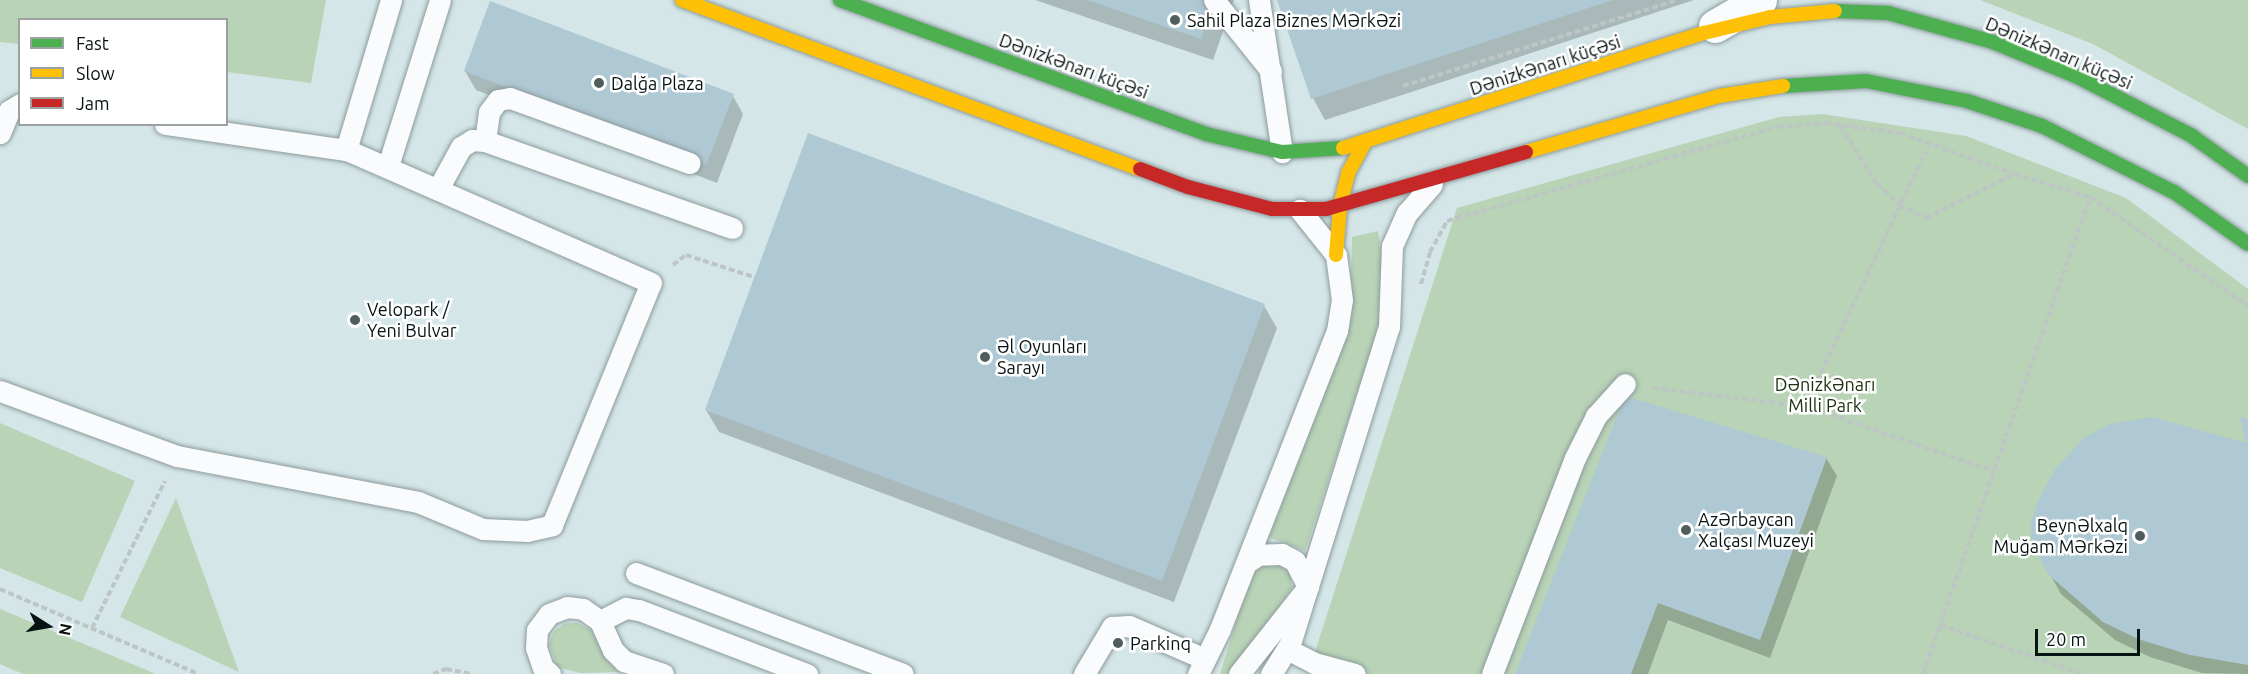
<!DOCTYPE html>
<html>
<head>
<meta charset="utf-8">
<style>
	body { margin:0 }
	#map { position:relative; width:2248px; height:674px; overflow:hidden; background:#d4e6e8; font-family:Ubuntu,sans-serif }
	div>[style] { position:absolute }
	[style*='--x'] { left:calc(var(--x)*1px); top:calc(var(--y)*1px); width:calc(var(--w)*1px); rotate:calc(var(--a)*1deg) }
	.green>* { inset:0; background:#b8d3b6 }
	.shadow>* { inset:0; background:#0003 }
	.building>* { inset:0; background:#aec8d4 }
	.path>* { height:4px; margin-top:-2px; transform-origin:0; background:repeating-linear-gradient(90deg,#bec5c5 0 6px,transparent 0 9px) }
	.roads { filter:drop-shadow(0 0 2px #8d9b9c) drop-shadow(0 0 2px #8d9b9c) }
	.lane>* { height:21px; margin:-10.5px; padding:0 10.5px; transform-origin:10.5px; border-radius:10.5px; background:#f9fbfc }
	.street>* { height:33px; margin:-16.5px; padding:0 16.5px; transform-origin:16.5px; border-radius:16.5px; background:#f9fbfc }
	.fast>* { height:14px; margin:-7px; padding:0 7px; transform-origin:7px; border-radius:7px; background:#4caf50 }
	.slow>* { height:14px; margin:-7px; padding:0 7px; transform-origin:7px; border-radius:7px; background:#ffc107 }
	.jam>* { height:14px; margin:-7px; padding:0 7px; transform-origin:7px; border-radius:7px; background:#c62828 }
	.dots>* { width:16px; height:16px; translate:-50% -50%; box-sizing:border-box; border:3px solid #fff; border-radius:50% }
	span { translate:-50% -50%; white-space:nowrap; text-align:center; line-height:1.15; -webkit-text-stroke:5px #fff; paint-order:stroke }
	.poi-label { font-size:18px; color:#071313 }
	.left { translate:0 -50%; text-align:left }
	.right { translate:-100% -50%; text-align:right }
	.street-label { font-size:18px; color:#071313 }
	.park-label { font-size:18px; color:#1c2f0e }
	.legend { position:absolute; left:18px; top:18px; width:210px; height:108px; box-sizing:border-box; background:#fff; border:2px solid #9ca1a1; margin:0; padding:8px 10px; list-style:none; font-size:18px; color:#071313 }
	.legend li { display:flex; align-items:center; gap:12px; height:30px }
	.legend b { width:30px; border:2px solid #9ca1a1 }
	.north { position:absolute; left:18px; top:596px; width:60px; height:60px; -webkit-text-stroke:4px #fff; paint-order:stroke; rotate:101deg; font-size:16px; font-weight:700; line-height:24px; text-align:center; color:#071313 }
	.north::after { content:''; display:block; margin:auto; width:21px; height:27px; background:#071313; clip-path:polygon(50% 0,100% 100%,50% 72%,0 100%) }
	.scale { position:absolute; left:2035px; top:629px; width:105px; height:27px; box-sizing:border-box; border:3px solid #071313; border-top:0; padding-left:8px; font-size:18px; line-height:21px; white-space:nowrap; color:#071313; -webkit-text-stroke:4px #fff; paint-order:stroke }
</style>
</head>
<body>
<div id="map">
	<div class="green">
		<div style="clip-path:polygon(0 0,326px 0,311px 83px,227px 72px,226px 20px,20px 20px,19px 44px,0 42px)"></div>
		<div style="clip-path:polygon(1980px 0,2248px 0,2248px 129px,2093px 44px)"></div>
		<div style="clip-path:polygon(1822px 114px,1966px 136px,2126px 198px,2248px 289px,2248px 674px,1308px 674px,1457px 208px,1779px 117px)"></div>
		<div style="clip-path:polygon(1378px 231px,1386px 281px,1382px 318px,1305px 551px,1269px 537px,1350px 327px,1352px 237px)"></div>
		<div style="clip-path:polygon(0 423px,135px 481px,82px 602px,0 568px)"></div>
		<div style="clip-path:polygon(176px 498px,239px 672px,120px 617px)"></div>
		<div style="clip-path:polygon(1266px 563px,1279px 565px,1290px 573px,1292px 588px,1232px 674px,1220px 674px,1249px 579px,1257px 567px)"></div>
		<div style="clip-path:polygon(0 609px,156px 674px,23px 674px,0 664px)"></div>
		<div style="clip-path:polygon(566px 623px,578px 623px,591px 630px,606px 659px,619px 672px,580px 673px,557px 667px,549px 644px,554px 631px)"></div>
	</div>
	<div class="shadow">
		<div style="clip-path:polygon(1035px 0,1234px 0,1213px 60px)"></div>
		<div style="clip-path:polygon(1279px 0,1694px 0,1325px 120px,1313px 98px)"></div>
		<div style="clip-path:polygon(465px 71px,733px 96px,743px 114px,717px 183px,476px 90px)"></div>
		<div style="clip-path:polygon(1264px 306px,1277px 328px,1174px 602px,719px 432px,706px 410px)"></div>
		<div style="clip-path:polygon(2248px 421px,2248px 674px,2202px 673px,2150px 657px,2115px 640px,2061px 594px,2050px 574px,2248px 445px)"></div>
		<div style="clip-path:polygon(1826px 458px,1837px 476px,1770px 658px,1668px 620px,1648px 674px,1517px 674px)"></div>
	</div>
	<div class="building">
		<div style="clip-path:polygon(1087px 0,1214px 0,1201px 39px)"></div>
		<div style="clip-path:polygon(1277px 0,1613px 0,1311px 99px)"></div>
		<div style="clip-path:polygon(490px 1px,734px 94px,706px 165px,464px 71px)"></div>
		<div style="clip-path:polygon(808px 133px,1265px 304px,1162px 581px,705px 410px)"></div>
		<div style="clip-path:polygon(1625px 396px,1827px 457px,1760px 640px,1658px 603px,1631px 674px,1515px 674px)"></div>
		<div style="clip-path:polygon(2152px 417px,2246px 443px,2240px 417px,2248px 419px,2248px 665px,2190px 655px,2138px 639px,2103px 622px,2049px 575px,2033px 546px,2030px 526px,2038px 502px,2054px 471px,2069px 454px,2084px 438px,2110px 424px)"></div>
	</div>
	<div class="path">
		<div style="--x:1403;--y:86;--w:287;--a:-17.4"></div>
		<div style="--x:1840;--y:125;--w:70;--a:57.9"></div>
		<div style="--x:1877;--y:184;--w:31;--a:42"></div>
		<div style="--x:1900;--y:205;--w:29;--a:27"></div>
		<div style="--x:1926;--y:218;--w:98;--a:-26.6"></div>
		<div style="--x:2014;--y:174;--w:79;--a:16.8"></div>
		<div style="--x:2090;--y:197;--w:192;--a:34.6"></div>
		<div style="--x:673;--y:265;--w:16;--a:-38"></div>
		<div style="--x:686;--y:255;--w:71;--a:17.9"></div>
		<div style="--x:1421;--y:284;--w:33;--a:-74"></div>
		<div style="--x:1430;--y:252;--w:35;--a:-61"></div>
		<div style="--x:1447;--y:221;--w:344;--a:-15.9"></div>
		<div style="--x:1778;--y:127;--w:47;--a:-4.9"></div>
		<div style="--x:1825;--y:123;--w:76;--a:7.6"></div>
		<div style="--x:1900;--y:133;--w:121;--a:19.8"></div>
		<div style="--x:1653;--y:388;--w:153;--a:6.8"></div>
		<div style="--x:1805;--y:406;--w:200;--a:19"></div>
		<div style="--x:1805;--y:406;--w:282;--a:-64.6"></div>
		<div style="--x:0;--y:589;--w:215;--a:23.2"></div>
		<div style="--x:1940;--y:625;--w:151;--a:18.9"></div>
		<div style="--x:92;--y:628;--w:164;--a:-63.6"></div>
		<div style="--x:433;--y:674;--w:14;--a:-21"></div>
		<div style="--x:446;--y:669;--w:26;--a:11"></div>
		<div style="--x:1923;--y:674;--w:505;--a:-70.7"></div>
	</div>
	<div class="roads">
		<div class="lane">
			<div style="--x:1214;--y:0;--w:91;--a:51.2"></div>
			<div style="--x:1259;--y:0;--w:154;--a:81.4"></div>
			<div style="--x:0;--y:133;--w:24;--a:-68"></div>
			<div style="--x:9;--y:111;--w:13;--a:-32"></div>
			<div style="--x:485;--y:141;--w:29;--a:-82"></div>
			<div style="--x:489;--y:112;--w:15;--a:-53"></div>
			<div style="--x:498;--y:100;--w:12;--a:-9"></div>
			<div style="--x:510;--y:98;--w:191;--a:19.9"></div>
			<div style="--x:346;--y:150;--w:157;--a:-73.3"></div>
			<div style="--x:388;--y:166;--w:174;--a:-72.6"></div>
			<div style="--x:438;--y:189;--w:48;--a:-61.3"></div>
			<div style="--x:461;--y:147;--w:13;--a:-32"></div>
			<div style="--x:472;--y:140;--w:13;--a:4"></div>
			<div style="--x:485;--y:141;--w:262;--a:19.4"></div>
			<div style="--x:0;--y:391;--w:189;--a:20.2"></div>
			<div style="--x:177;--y:456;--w:245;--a:10.8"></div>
			<div style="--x:418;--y:502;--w:70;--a:22.6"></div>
			<div style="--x:483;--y:529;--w:44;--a:2.6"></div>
			<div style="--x:527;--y:531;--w:26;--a:-13"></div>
			<div style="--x:552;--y:525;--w:261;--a:-67.8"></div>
			<div style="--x:651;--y:283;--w:333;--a:-156.4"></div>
			<div style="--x:346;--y:150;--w:183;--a:-171.8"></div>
			<div style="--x:636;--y:573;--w:285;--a:20.7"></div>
			<div style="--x:600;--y:621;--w:29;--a:-27"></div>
			<div style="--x:626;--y:608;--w:13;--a:9"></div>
			<div style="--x:639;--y:610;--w:180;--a:20.9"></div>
			<div style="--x:1287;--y:649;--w:30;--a:27"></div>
			<div style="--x:1314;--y:663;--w:42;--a:15"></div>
			<div style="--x:550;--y:674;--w:9;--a:-139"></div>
			<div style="--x:543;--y:668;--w:21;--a:-109"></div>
			<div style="--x:536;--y:648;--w:18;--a:-87"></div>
			<div style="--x:537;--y:630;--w:20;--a:-53"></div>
			<div style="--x:549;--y:614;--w:19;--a:-21"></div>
			<div style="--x:567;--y:607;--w:16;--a:7"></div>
			<div style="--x:583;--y:609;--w:21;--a:35"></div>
			<div style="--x:600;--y:621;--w:32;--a:66"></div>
			<div style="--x:613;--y:650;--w:16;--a:45"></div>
			<div style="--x:624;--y:661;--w:41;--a:18.4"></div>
			<div style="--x:1084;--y:674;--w:55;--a:-59.2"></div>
			<div style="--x:1112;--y:627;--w:17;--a:-3"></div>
			<div style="--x:1129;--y:626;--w:83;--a:23.5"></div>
			<div style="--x:1198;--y:674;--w:50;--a:-63.9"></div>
			<div style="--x:1220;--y:629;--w:320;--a:-68.6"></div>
			<div style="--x:1337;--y:331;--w:31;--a:-81"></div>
			<div style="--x:1342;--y:300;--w:45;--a:-97.6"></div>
			<div style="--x:1336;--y:255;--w:58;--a:-128.7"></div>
			<div style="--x:1239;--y:674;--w:111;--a:-51.6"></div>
			<div style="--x:1308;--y:587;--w:29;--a:-117"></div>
			<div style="--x:1295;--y:561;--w:15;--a:-152"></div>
			<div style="--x:1282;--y:554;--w:24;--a:178"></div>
			<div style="--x:1258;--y:555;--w:14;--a:146"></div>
			<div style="--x:1271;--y:674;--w:36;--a:-58"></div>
			<div style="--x:1290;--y:644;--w:332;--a:-72.7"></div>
			<div style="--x:1389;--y:327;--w:81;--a:-87.9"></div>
			<div style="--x:1392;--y:246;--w:36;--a:-66"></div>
			<div style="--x:1407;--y:213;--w:38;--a:-49"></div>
			<div style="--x:1492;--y:674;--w:231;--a:-69"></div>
			<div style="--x:1575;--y:458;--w:47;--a:-63.4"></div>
			<div style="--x:1596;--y:416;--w:43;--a:-47.8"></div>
		</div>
		<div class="street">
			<div style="--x:1715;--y:26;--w:52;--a:-30"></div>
		</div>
		<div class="fast">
			<div style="--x:840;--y:0;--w:390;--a:20.1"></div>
			<div style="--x:1206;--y:134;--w:78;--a:13.3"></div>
			<div style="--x:1282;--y:152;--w:61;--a:-3.8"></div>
			<div style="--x:1835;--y:11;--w:53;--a:2.2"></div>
			<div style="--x:1888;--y:13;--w:109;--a:15.4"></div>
			<div style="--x:1993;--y:42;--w:90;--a:22.3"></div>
			<div style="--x:2076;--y:76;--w:131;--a:27.3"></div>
			<div style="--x:2192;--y:136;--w:69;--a:35.5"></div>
			<div style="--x:1783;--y:86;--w:83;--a:-3.4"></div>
			<div style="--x:1866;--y:81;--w:103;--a:11.2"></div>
			<div style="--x:1967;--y:101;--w:79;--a:18.4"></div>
			<div style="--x:2042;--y:126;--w:148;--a:26.6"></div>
			<div style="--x:2174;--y:192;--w:90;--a:35.1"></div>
		</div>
		<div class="slow">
			<div style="--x:682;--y:0;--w:488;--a:20.3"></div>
			<div style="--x:1343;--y:148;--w:379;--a:-17.7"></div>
			<div style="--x:1704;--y:33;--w:68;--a:-13.6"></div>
			<div style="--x:1770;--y:17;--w:65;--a:-5.3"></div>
			<div style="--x:1526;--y:152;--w:201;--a:-16.2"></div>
			<div style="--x:1719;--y:96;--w:65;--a:-8.9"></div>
			<div style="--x:1336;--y:255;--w:49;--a:-85.3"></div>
			<div style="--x:1340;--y:206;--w:34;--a:-76"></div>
			<div style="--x:1348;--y:173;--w:37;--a:-61"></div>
		</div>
		<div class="jam">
			<div style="--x:1140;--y:169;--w:51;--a:20.6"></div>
			<div style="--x:1188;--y:187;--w:87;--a:14.7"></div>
			<div style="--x:1272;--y:209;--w:54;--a:0"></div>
			<div style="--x:1326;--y:209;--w:208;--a:-15.9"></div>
		</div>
	</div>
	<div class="dots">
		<div style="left:1175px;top:20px;background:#4f5d5e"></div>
		<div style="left:599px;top:83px;background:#4f5d5e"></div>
		<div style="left:355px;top:320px;background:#4f5d5e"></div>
		<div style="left:985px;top:357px;background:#4f5d5e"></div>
		<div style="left:1686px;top:530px;background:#4f5d5e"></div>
		<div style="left:2140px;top:536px;background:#4f5d5e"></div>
		<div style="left:1118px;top:643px;background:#4f5d5e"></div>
	</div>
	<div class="poi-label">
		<span class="left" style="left:1187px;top:20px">Sahil Plaza Biznes Mərkəzi</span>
		<span class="left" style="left:611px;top:83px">Dalğa Plaza</span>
		<span class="left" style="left:367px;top:320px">Velopark /<br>Yeni Bulvar</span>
		<span class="left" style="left:997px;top:357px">Əl Oyunları<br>Sarayı</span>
		<span class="left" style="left:1698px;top:530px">Azərbaycan<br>Xalçası Muzeyi</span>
		<span class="right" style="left:2128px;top:536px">Beynəlxalq<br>Muğam Mərkəzi</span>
		<span class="left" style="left:1130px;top:643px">Parkinq</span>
	</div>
	<div class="street-label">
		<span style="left:2059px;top:53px;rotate:23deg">Dənizkənarı küçəsi</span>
		<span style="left:1545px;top:65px;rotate:-18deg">Dənizkənarı küçəsi</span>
		<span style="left:1074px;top:66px;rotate:20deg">Dənizkənarı küçəsi</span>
	</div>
	<div class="park-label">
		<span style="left:1825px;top:395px">Dənizkənarı<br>Milli Park</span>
	</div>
	<ul class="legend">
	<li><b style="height:8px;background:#4caf50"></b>Fast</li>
	<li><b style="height:8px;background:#ffc107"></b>Slow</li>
	<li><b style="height:8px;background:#c62828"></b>Jam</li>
	</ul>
	<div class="north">N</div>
	<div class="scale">20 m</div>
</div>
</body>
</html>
